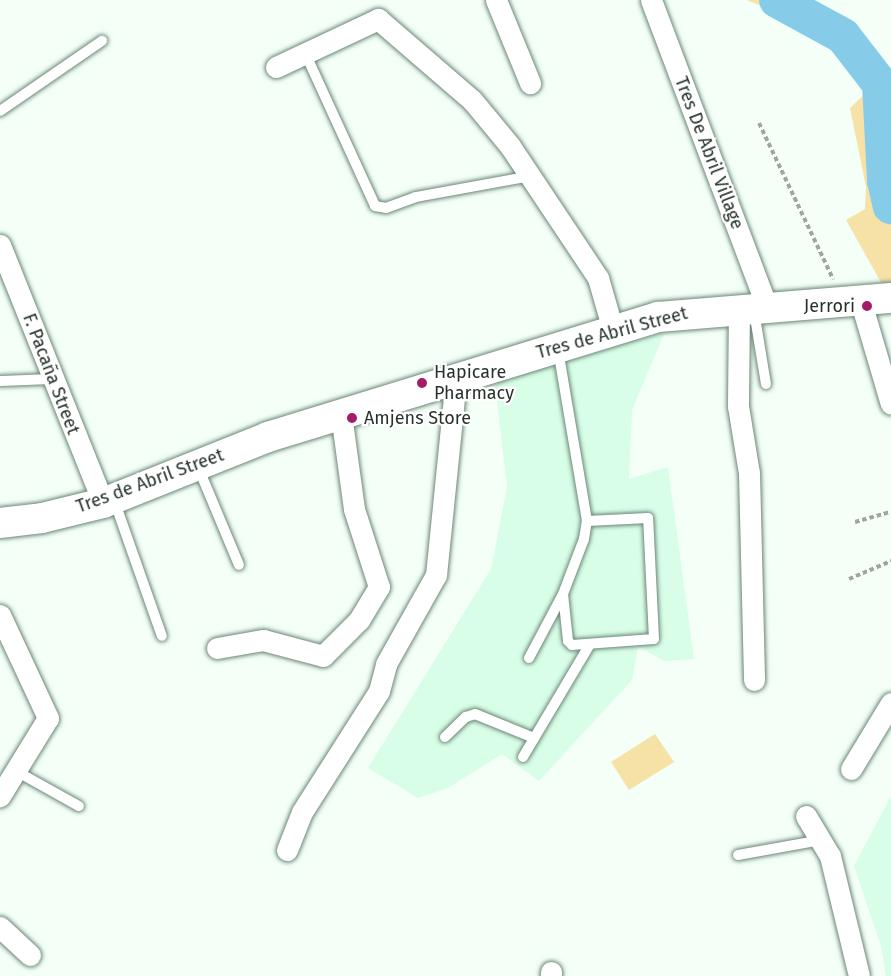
<!DOCTYPE html>
<html>
<head>
<meta charset="utf-8">
<style>
	body { margin:0 }
	#map { position:relative; width:891px; height:976px; overflow:hidden; background:#f3fff7; font-family:"Fira Sans",sans-serif }
	div>[style] { position:absolute }
	[style*='--x'] { left:calc(var(--x)*1px); top:calc(var(--y)*1px); width:calc(var(--w)*1px); rotate:calc(var(--a)*1deg) }
	.built>* { inset:0; background:#d8fee7 }
	.green>* { inset:0; background:#f6e2a7 }
	.river>* { height:36px; margin:-18px; padding:0 18px; transform-origin:18px; border-radius:18px; background:#86cce8 }
	.path>* { height:4px; margin-top:-2px; transform-origin:0; background:repeating-linear-gradient(90deg,#9ba7a0 0 4.5px,transparent 0 7.5px) }
	.roads { filter:drop-shadow(0 0 2px #6c8777) drop-shadow(0 0 2px #6c8777) }
	.lane>* { height:10px; margin:-5px; padding:0 5px; transform-origin:5px; border-radius:5px; background:#fff }
	.street>* { height:21px; margin:-10.5px; padding:0 10.5px; transform-origin:10.5px; border-radius:10.5px; background:#fff }
	.secondary>* { height:30px; margin:-15px; padding:0 15px; transform-origin:15px; border-radius:15px; background:#fff }
	.dots>* { width:16px; height:16px; translate:-50% -50%; box-sizing:border-box; border:3px solid #fff; border-radius:50% }
	span { translate:-50% -50%; white-space:nowrap; text-align:center; line-height:1.15; -webkit-text-stroke:4.5px #fff; paint-order:stroke }
	.street-label { font-size:18px; color:#26322b }
	.poi-label { font-size:18px; color:#26322b }
	.right { translate:-100% -50%; text-align:right }
	.left { translate:0 -50%; text-align:left }
</style>
</head>
<body>
<div id="map">
	<div class="built">
		<div style="clip-path:polygon(665px 332px,632px 410px,629px 479px,668px 467px,694px 659px,664px 661px,638px 646px,632px 680px,539px 781px,502px 754px,448px 788px,418px 798px,368px 768px,491px 569px,507px 487px,495px 383px)"></div>
		<div style="clip-path:polygon(891px 796px,891px 976px,886px 976px,881px 946px,854px 866px)"></div>
	</div>
	<div class="green">
		<div style="clip-path:polygon(747px 0,792px 0,860px 33px,891px 83px,891px 285px,883px 286px,846px 220px,865px 209px,866px 187px,850px 108px,870px 89px,841px 47px,789px 17px)"></div>
		<div style="clip-path:polygon(655px 734px,674px 762px,629px 790px,611px 762px)"></div>
	</div>
	<div class="river">
		<div style="--x:777;--y:0;--w:75;--a:28.6"></div>
		<div style="--x:843;--y:36;--w:61;--a:52.4"></div>
		<div style="--x:880;--y:84;--w:97;--a:87"></div>
		<div style="--x:885;--y:181;--w:26;--a:77"></div>
	</div>
	<div class="path">
		<div style="--x:759;--y:123;--w:173;--a:64.6"></div>
		<div style="--x:855;--y:522;--w:37;--a:-16"></div>
		<div style="--x:849;--y:579;--w:46;--a:-23.2"></div>
	</div>
	<div class="roads">
		<div class="lane">
			<div style="--x:306;--y:55;--w:166;--a:65.4"></div>
			<div style="--x:375;--y:206;--w:11;--a:10"></div>
			<div style="--x:386;--y:208;--w:32;--a:-20"></div>
			<div style="--x:416;--y:197;--w:117;--a:-10.3"></div>
			<div style="--x:0;--y:111;--w:124;--a:-34.5"></div>
			<div style="--x:754;--y:311;--w:74;--a:80.7"></div>
			<div style="--x:0;--y:381;--w:52;--a:-2.2"></div>
			<div style="--x:198;--y:467;--w:106;--a:67.3"></div>
			<div style="--x:114;--y:500;--w:144;--a:70.6"></div>
			<div style="--x:563;--y:594;--w:47;--a:83.9"></div>
			<div style="--x:568;--y:641;--w:6;--a:45"></div>
			<div style="--x:572;--y:645;--w:82;--a:-4.2"></div>
			<div style="--x:654;--y:639;--w:121;--a:-92.8"></div>
			<div style="--x:648;--y:518;--w:61;--a:177.2"></div>
			<div style="--x:529;--y:658;--w:72;--a:-62"></div>
			<div style="--x:563;--y:594;--w:59;--a:-69.1"></div>
			<div style="--x:584;--y:539;--w:18;--a:-81"></div>
			<div style="--x:587;--y:521;--w:173;--a:-99.6"></div>
			<div style="--x:445;--y:737;--w:29;--a:-44"></div>
			<div style="--x:466;--y:717;--w:9;--a:-18"></div>
			<div style="--x:475;--y:714;--w:64;--a:22.1"></div>
			<div style="--x:523;--y:757;--w:131;--a:-59.3"></div>
			<div style="--x:16;--y:771;--w:72;--a:29.1"></div>
			<div style="--x:738;--y:855;--w:84;--a:-10.2"></div>
		</div>
		<div class="street">
			<div style="--x:496;--y:0;--w:90;--a:67.7"></div>
			<div style="--x:651;--y:0;--w:326;--a:69.3"></div>
			<div style="--x:276;--y:67;--w:113;--a:-25.2"></div>
			<div style="--x:378;--y:19;--w:124;--a:40.8"></div>
			<div style="--x:472;--y:100;--w:60;--a:50.4"></div>
			<div style="--x:510;--y:146;--w:159;--a:56.3"></div>
			<div style="--x:598;--y:278;--w:54;--a:73.9"></div>
			<div style="--x:0;--y:245;--w:278;--a:68.2"></div>
			<div style="--x:860;--y:299;--w:109;--a:73.6"></div>
			<div style="--x:739;--y:307;--w:99;--a:90.6"></div>
			<div style="--x:738;--y:406;--w:68;--a:80.7"></div>
			<div style="--x:749;--y:473;--w:207;--a:88.6"></div>
			<div style="--x:0;--y:615;--w:114;--a:65"></div>
			<div style="--x:48;--y:718;--w:92;--a:121.6"></div>
			<div style="--x:217;--y:648;--w:47;--a:-9.9"></div>
			<div style="--x:263;--y:640;--w:62;--a:14.9"></div>
			<div style="--x:323;--y:656;--w:51;--a:-45"></div>
			<div style="--x:359;--y:620;--w:39;--a:-59"></div>
			<div style="--x:379;--y:587;--w:82;--a:-107.8"></div>
			<div style="--x:354;--y:509;--w:96;--a:-97.8"></div>
			<div style="--x:851;--y:769;--w:77;--a:-58.8"></div>
			<div style="--x:806;--y:816;--w:47;--a:59"></div>
			<div style="--x:830;--y:856;--w:123;--a:76.4"></div>
			<div style="--x:287;--y:850;--w:41;--a:-68.5"></div>
			<div style="--x:302;--y:812;--w:143;--a:-57.5"></div>
			<div style="--x:379;--y:691;--w:28;--a:-75"></div>
			<div style="--x:386;--y:664;--w:102;--a:-60.7"></div>
			<div style="--x:436;--y:575;--w:199;--a:-84.2"></div>
			<div style="--x:0;--y:927;--w:41;--a:43"></div>
			<div style="--x:551;--y:972;--w:4;--a:90"></div>
		</div>
		<div class="secondary">
			<div style="--x:0;--y:523;--w:42;--a:-6.8"></div>
			<div style="--x:42;--y:518;--w:63;--a:-13.8"></div>
			<div style="--x:103;--y:503;--w:178;--a:-21.8"></div>
			<div style="--x:268;--y:437;--w:408;--a:-17.1"></div>
			<div style="--x:658;--y:317;--w:234;--a:-4.7"></div>
		</div>
	</div>
	<div class="dots">
		<div style="left:867px;top:306px;background:#a31c68"></div>
		<div style="left:422px;top:383px;background:#a31c68"></div>
		<div style="left:352px;top:418px;background:#a31c68"></div>
	</div>
	<div class="street-label">
		<span style="left:709px;top:153px;rotate:69deg">Tres De Abril Village</span>
		<span style="left:612px;top:333px;rotate:-15deg">Tres de Abril Street</span>
		<span style="left:51px;top:374px;rotate:69deg">F. Pacaña Street</span>
		<span style="left:150px;top:481px;rotate:-20deg">Tres de Abril Street</span>
	</div>
	<div class="poi-label">
		<span class="right" style="left:855px;top:306px">Jerrori</span>
		<span class="left" style="left:434px;top:383px">Hapicare<br>Pharmacy</span>
		<span class="left" style="left:364px;top:418px">Amjens Store</span>
	</div>
</div>
</body>
</html>
